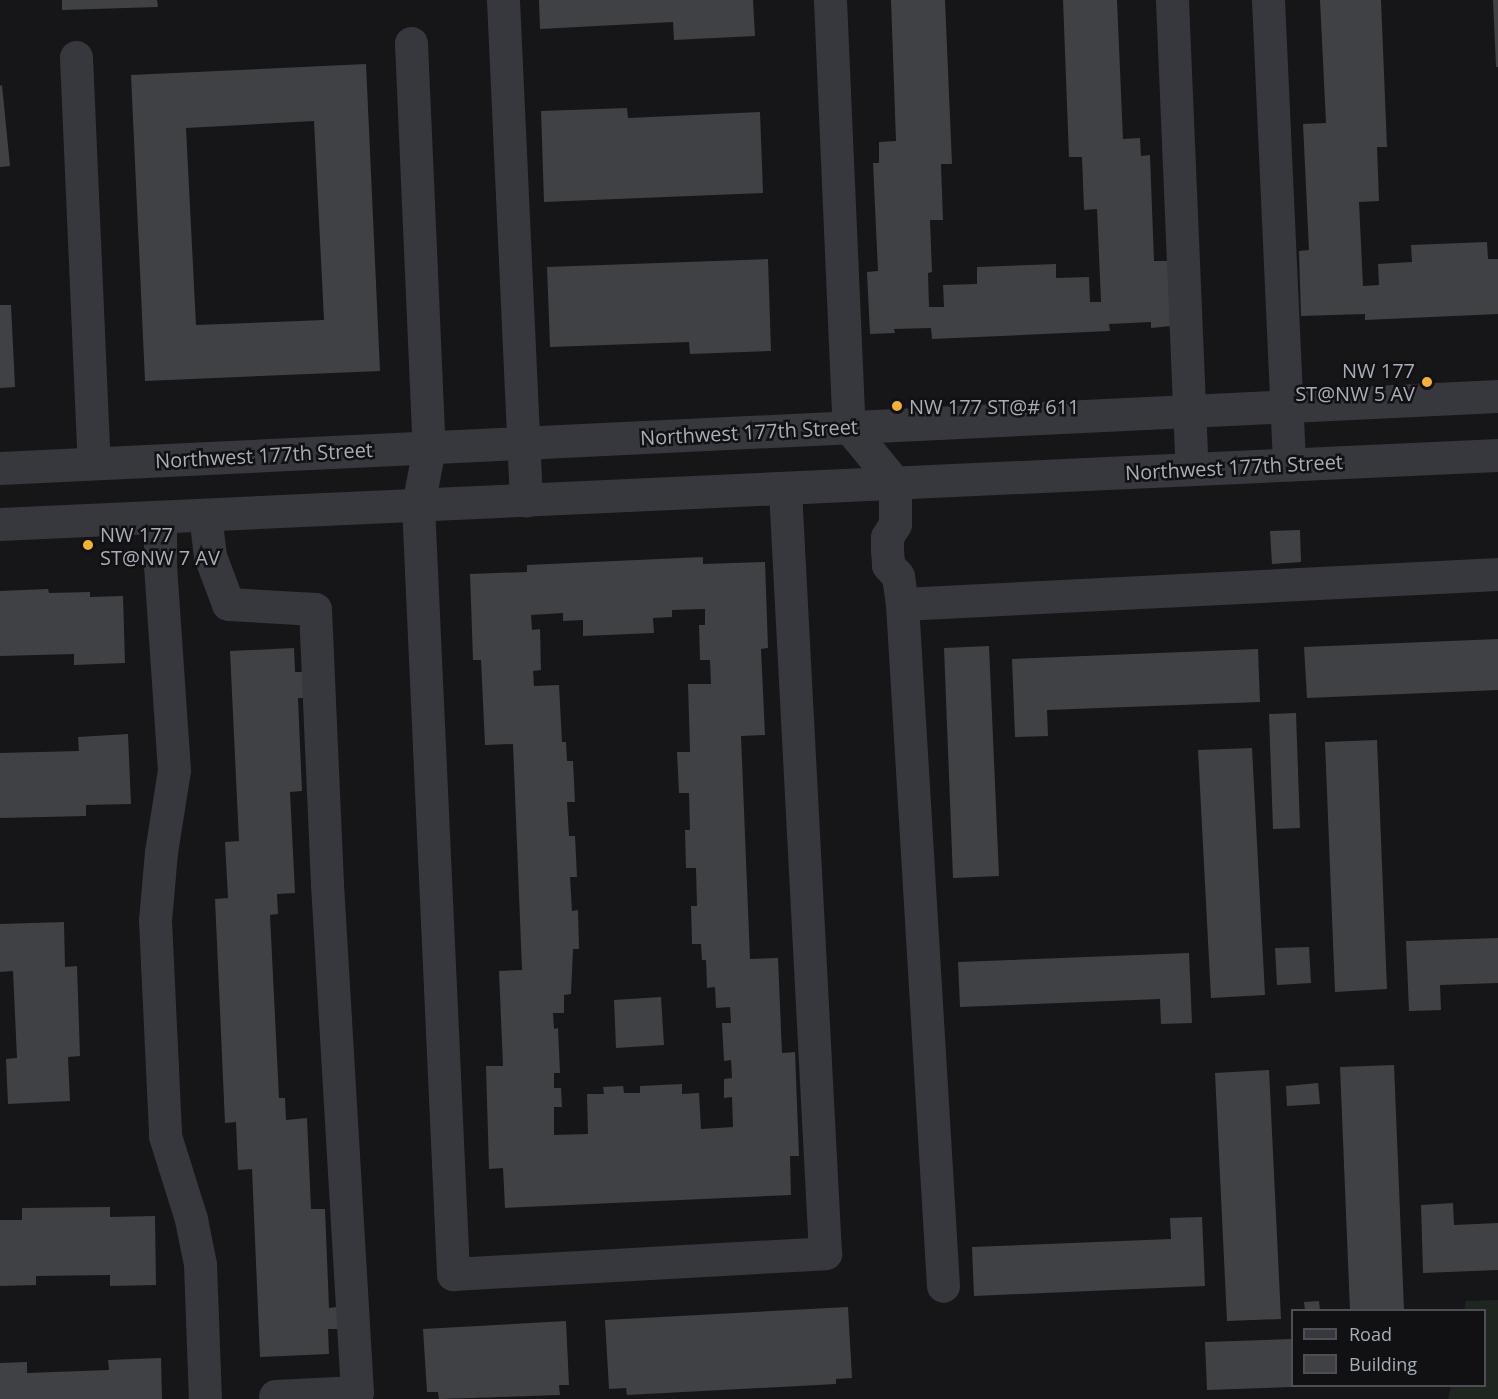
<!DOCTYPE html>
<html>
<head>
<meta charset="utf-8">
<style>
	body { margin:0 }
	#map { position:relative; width:1498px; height:1399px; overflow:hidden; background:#161618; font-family:"Open Sans",sans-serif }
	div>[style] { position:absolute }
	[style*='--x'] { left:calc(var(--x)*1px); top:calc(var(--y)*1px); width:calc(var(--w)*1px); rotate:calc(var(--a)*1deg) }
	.green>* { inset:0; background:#1e261f }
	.building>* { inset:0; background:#404145 }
	.minor>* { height:33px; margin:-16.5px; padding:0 16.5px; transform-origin:16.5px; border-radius:16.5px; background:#37383d }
	.dots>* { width:16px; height:16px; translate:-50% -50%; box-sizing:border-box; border:3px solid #111113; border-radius:50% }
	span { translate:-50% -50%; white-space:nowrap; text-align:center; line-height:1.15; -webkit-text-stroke:5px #111113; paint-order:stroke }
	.poi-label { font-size:20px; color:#a8adb8 }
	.right { translate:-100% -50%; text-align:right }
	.left { translate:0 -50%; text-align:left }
	.street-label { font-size:20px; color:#a8adb8 }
	.legend { position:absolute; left:1291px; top:1309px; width:195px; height:78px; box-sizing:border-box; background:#111113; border:2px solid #4d4f55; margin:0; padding:8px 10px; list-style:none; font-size:18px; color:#a8adb8 }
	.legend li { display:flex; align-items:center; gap:12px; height:30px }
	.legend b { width:30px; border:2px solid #4d4f55 }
</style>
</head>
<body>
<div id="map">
	<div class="green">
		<div style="clip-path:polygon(1498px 1300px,1498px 1399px,1448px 1399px,1451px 1386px,1484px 1386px,1484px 1310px,1464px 1310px,1466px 1301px)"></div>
	</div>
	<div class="building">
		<div style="clip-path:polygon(62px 0,157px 0,158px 7px,62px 10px)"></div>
		<div style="clip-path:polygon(539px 0,753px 0,755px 36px,674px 40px,673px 22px,540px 29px)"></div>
		<div style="clip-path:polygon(891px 0,945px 0,952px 164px,941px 164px,943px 220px,930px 220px,932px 272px,928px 273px,929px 307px,944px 307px,943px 285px,977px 284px,977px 267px,1056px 264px,1056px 278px,1089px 277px,1090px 302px,1101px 302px,1097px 209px,1084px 210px,1082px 157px,1069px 157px,1063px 0,1117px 0,1123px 139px,1140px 138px,1141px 156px,1150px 155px,1154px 261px,1168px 261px,1171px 326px,1151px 328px,1151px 322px,1109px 324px,1110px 331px,932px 339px,931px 328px,894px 329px,895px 333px,870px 334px,867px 272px,878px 271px,873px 163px,879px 163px,879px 142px,896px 141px)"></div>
		<div style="clip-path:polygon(1320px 0,1381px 0,1387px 147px,1377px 147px,1379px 201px,1359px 202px,1363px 286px,1379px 285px,1378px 264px,1412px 262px,1411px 245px,1487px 242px,1488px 259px,1498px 259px,1498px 314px,1365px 320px,1365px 314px,1301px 316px,1299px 251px,1309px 250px,1303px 124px,1326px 123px)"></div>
		<div style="clip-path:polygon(1493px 0,1498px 0,1498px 67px,1496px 67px)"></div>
		<div style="clip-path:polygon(evenodd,366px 64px,380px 371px,145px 381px,131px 75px,366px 64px,314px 121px,324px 320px,196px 325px,186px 128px,314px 121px)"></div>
		<div style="clip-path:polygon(2px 85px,10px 166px,0 167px,0 86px)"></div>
		<div style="clip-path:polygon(627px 108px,628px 118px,760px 112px,763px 193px,544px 202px,541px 111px)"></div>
		<div style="clip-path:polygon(768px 259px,771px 351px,690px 354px,689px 342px,550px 347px,547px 267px)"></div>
		<div style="clip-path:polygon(0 305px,11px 305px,15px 387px,0 388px)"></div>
		<div style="clip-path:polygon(1300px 530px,1301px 562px,1272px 564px,1270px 531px)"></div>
		<div style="clip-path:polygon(evenodd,703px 557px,703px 564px,765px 562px,768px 648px,761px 649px,765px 735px,741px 736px,750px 959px,778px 958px,782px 1053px,795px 1052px,799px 1156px,790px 1156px,791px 1195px,505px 1208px,503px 1168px,489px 1169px,486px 1066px,503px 1066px,499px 971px,522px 970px,513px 744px,485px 745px,481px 660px,473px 660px,470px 574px,527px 572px,527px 565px,703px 557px,705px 609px,705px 625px,699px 625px,700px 660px,710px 660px,711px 684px,688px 684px,690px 752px,677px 752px,679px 793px,689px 793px,690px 830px,685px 830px,686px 868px,696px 868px,697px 906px,691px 906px,692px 944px,701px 944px,702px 960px,706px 960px,707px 988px,715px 987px,716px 1008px,730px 1007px,731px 1023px,722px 1023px,724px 1061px,731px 1060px,732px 1078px,724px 1079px,724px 1098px,732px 1097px,733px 1127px,701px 1129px,699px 1093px,682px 1094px,682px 1084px,640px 1086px,640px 1093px,624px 1093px,623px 1086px,603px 1087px,604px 1094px,587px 1094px,588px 1134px,554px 1135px,554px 1107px,562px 1107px,561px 1088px,554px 1088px,554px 1073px,560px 1073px,558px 1028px,554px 1029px,553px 1013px,564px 1013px,564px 995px,571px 994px,573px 949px,579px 949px,578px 910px,572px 911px,570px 877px,577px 877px,575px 836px,569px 836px,567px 802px,575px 802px,573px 761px,567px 761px,566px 742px,562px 742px,559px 685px,534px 686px,533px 671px,541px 670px,540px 629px,532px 630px,531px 615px,563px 613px,563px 621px,583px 620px,583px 636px,654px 633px,653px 618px,672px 617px,672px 610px,705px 609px)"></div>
		<div style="clip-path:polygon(48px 589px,49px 593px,90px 592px,90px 597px,123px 596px,125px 663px,74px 665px,74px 654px,0 656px,0 591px)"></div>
		<div style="clip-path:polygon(1498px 639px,1498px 690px,1307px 698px,1304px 647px)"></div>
		<div style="clip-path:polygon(989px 646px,999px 876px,953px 878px,944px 648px)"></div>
		<div style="clip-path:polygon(294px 648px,295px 672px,304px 672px,305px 698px,298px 698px,302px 791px,290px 792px,295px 893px,277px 894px,278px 914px,270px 915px,279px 1098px,285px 1098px,286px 1120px,307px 1118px,311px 1209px,325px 1209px,329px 1308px,337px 1307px,338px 1329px,328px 1329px,329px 1354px,260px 1357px,252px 1169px,238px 1170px,236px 1122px,225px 1123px,215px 899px,228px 898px,225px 842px,239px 841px,230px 651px)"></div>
		<div style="clip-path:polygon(1258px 649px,1260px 702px,1047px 710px,1048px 736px,1015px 737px,1012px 659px)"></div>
		<div style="clip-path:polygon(1296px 713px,1300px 828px,1273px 829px,1269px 714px)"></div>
		<div style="clip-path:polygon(128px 734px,131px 804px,86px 805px,86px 816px,0 818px,0 753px,79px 751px,78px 737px)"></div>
		<div style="clip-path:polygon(1377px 740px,1387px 989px,1335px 992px,1325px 742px)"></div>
		<div style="clip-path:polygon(1252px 748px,1265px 995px,1211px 998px,1198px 750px)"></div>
		<div style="clip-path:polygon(64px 922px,65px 967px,77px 966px,80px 1056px,68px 1057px,70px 1101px,8px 1104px,6px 1059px,17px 1058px,13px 971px,0 972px,0 924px)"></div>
		<div style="clip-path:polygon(1498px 938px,1498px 983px,1440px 985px,1441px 1010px,1409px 1011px,1406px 941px)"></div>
		<div style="clip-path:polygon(1309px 947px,1311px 983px,1277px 985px,1275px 948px)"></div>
		<div style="clip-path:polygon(1189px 953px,1192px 1023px,1161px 1024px,1160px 999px,960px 1007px,958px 962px)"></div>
		<div style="clip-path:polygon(661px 997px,664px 1045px,616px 1048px,614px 1000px)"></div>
		<div style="clip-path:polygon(1394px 1065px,1404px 1310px,1350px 1310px,1340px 1067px)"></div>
		<div style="clip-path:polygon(1269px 1070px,1281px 1319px,1227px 1321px,1215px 1073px)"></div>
		<div style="clip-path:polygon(1318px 1083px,1320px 1104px,1287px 1106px,1286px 1086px)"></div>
		<div style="clip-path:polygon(1453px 1203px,1454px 1225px,1498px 1223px,1498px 1270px,1423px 1273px,1421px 1205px)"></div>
		<div style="clip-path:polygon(110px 1207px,110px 1217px,155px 1216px,156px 1285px,110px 1286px,110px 1275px,36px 1276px,36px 1285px,0 1286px,0 1220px,22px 1220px,22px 1208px)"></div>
		<div style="clip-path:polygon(1202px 1217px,1205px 1286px,974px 1296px,972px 1247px,1171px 1239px,1170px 1218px)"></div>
		<div style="clip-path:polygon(1319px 1301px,1320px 1310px,1305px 1310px,1304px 1302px)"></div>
		<div style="clip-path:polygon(848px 1307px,852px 1378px,836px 1379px,836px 1384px,627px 1395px,626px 1388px,609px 1389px,605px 1320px)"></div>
		<div style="clip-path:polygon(566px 1321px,569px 1385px,559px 1385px,560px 1395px,439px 1399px,438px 1392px,427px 1392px,423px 1329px)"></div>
		<div style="clip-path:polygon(1292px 1339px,1292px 1387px,1207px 1390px,1205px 1342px)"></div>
		<div style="clip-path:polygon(161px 1358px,162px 1399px,0 1399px,0 1363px,27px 1362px,27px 1373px,109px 1370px,108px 1360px)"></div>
	</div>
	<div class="minor">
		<div style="--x:503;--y:0;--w:501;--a:87.37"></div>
		<div style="--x:830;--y:0;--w:427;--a:87.5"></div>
		<div style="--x:849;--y:427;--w:72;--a:50.6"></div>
		<div style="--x:895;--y:483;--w:41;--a:90"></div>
		<div style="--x:895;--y:524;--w:15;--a:122"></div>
		<div style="--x:887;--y:537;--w:12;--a:90"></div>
		<div style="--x:887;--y:549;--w:16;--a:86"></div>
		<div style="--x:888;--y:565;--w:15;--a:48"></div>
		<div style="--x:898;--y:576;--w:28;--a:82"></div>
		<div style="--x:902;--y:604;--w:683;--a:86.56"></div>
		<div style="--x:1172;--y:0;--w:469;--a:87.6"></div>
		<div style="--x:1268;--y:0;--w:465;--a:87.4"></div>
		<div style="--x:411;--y:43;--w:405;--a:87.5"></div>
		<div style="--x:429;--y:448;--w:58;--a:100.9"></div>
		<div style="--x:418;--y:505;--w:770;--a:87.39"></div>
		<div style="--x:453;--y:1274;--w:373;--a:-3.2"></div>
		<div style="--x:825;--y:1253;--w:764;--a:-93"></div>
		<div style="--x:76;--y:57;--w:406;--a:87.5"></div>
		<div style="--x:0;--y:468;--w:1500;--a:-2.75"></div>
		<div style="--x:205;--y:515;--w:41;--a:83"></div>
		<div style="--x:210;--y:556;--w:51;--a:69.4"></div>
		<div style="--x:228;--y:604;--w:87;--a:3.3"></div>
		<div style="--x:315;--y:609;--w:275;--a:87.5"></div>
		<div style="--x:327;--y:884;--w:509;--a:86.62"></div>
		<div style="--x:357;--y:1392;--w:82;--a:177.2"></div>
		<div style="--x:160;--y:517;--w:48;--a:90"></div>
		<div style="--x:160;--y:565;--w:205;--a:86.1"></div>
		<div style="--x:174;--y:770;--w:83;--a:99"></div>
		<div style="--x:161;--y:852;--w:68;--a:95"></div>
		<div style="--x:155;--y:920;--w:216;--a:87.3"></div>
		<div style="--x:165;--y:1136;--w:87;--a:72.6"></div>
		<div style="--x:191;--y:1219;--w:46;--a:78.7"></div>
		<div style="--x:200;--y:1264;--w:135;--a:87.9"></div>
		<div style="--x:0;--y:524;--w:1500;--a:-2.64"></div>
		<div style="--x:902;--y:604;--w:597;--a:-2.88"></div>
	</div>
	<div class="dots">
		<div style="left:1427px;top:382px;background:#f2b134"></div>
		<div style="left:897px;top:406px;background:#f2b134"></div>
		<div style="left:88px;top:545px;background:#f2b134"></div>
	</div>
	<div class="poi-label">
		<span class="right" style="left:1415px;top:382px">NW 177<br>ST@NW 5 AV</span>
		<span class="left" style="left:909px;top:406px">NW 177 ST@# 611</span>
		<span class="left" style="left:100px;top:546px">NW 177<br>ST@NW 7 AV</span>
	</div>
	<div class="street-label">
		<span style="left:749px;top:432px;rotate:-3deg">Northwest 177th Street</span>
		<span style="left:264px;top:455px;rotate:-3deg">Northwest 177th Street</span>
		<span style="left:1234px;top:467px;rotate:-3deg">Northwest 177th Street</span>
	</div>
	<ul class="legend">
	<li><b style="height:8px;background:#37383d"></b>Road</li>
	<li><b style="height:16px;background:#404145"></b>Building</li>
	</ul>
</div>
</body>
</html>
